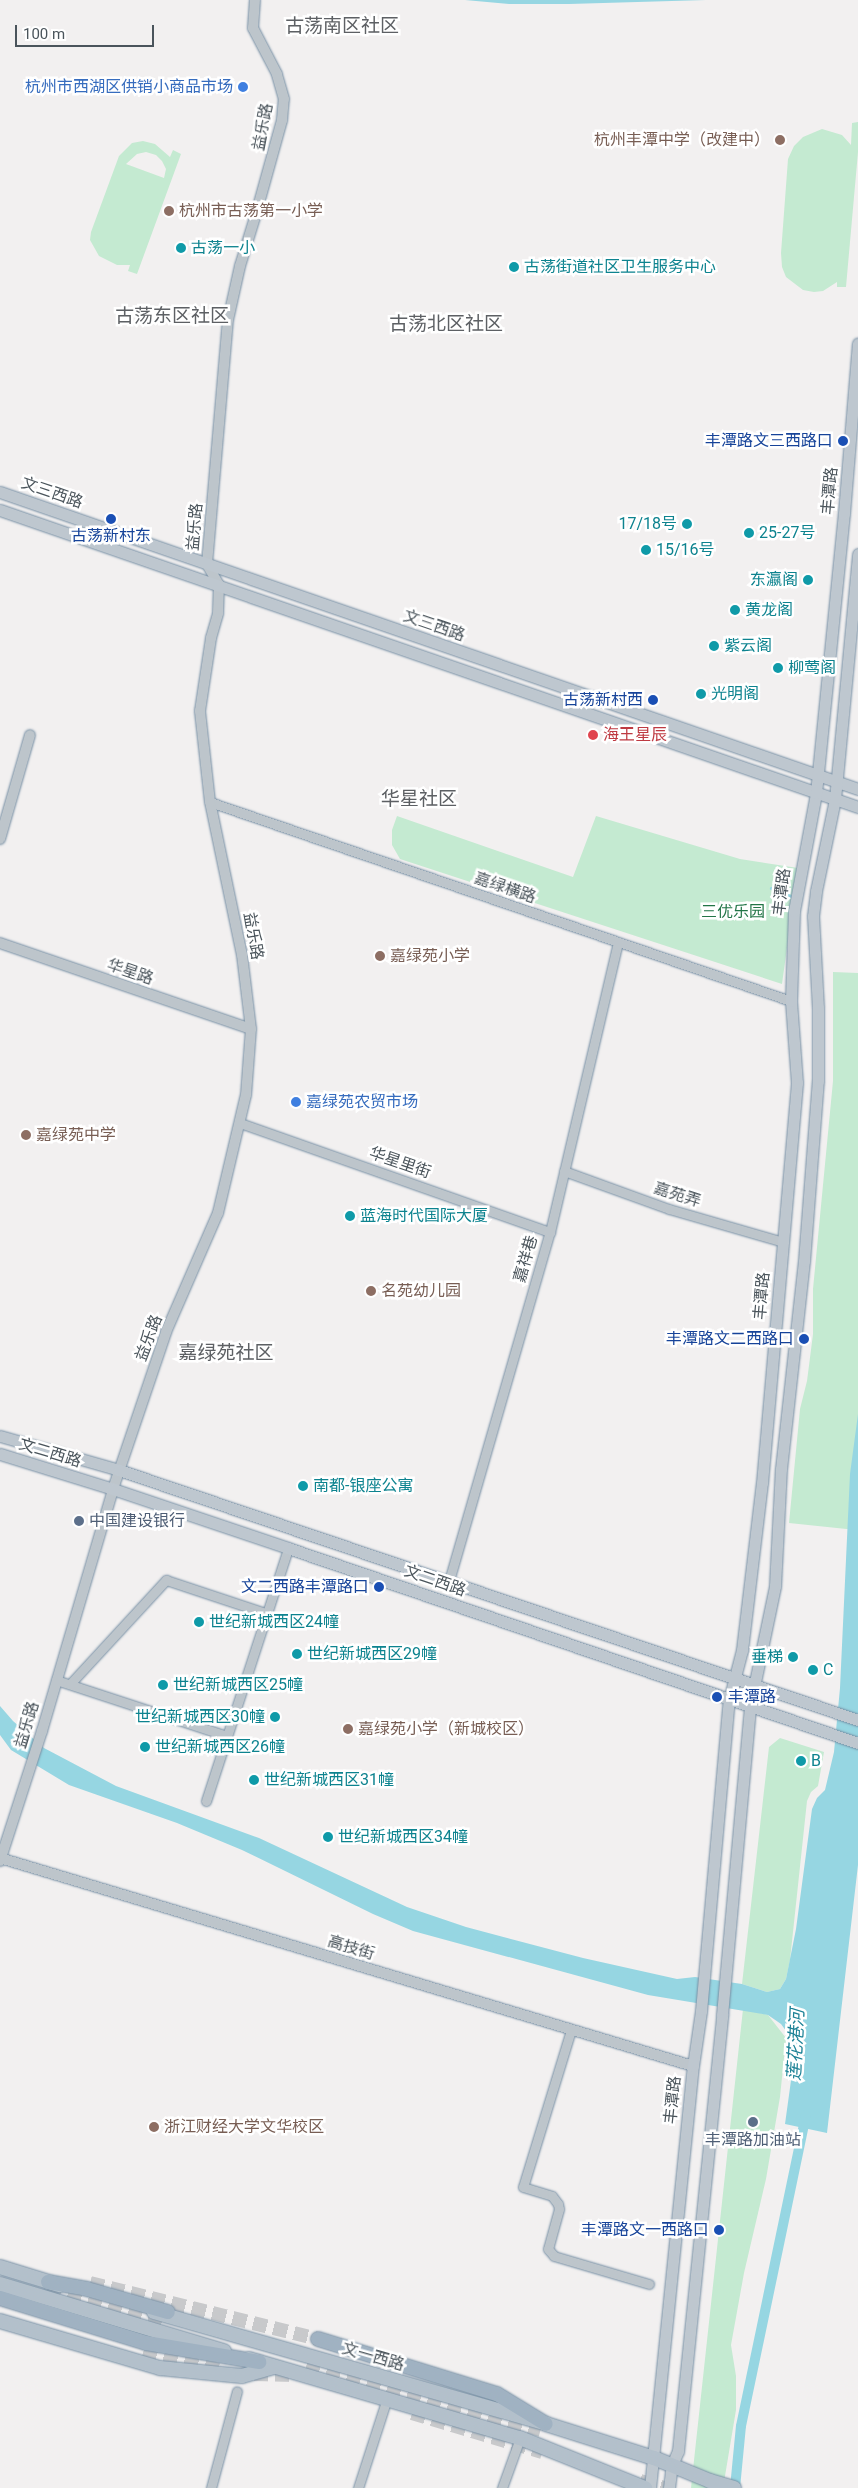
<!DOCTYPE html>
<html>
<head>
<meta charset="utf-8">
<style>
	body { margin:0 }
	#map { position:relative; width:858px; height:2488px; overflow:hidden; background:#f2f0f0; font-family:Roboto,"Noto Sans SC",sans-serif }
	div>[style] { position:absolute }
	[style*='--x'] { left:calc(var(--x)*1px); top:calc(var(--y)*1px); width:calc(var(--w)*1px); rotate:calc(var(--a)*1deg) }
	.green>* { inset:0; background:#c4ead1 }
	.water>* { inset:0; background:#96d6e2 }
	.stream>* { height:2.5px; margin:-1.25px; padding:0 1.25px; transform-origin:1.25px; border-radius:1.25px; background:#96d6e2 }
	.canal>* { height:10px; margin:-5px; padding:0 5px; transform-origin:5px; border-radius:5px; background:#96d6e2 }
	.trunk-tunnel>* { height:14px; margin-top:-7px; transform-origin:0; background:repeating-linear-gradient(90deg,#c8c9cb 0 14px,transparent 0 21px) }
	.roads { filter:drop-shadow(0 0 1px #7890a5) drop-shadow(0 0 1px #7890a5) }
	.minor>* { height:9px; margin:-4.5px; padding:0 4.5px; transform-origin:4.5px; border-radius:4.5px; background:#bdc5cb }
	.tertiary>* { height:10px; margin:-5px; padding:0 5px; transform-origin:5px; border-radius:5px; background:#bdc5cb }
	.secondary>* { height:11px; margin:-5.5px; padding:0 5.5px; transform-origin:5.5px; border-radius:5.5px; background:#bec7cf }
	.primary>* { height:14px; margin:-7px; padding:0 7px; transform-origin:7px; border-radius:7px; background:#b3c0cb }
	.trunk>* { height:14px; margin:-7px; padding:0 7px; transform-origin:7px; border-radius:7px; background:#a0b2c2 }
	.dots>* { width:14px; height:14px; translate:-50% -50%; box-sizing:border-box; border:2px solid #fff; border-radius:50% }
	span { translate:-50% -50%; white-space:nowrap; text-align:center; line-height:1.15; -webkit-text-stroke:5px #fff; paint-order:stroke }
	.shop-label { font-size:16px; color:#366cbe }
	.right { translate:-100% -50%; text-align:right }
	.left { translate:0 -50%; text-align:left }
	.street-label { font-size:16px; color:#4a545b }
	.education-label { font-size:16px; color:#785e54 }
	.culture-label { font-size:16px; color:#0d838f }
	.transit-label { font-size:16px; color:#164399 }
	.health-label { font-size:16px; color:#be3a42 }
	.park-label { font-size:16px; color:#227547 }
	.service-label { font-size:16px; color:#4e5e75 }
	.water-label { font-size:18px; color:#1b8195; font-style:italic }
	.quarter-label { font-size:19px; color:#5d6064 }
	.scale { position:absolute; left:15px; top:25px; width:139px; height:22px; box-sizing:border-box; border:2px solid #4a545b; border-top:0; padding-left:6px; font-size:15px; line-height:18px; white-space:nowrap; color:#4a545b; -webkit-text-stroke:4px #fff; paint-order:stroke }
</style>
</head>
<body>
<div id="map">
	<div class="green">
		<div style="clip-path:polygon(858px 122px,858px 152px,846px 287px,837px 287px,837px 282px,823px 291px,814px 292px,803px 290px,786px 277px,782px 267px,781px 253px,788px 159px,794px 146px,803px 137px,822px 129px,842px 135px,851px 145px,852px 123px)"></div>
		<div style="clip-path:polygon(evenodd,143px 141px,155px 144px,170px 157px,173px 150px,181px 154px,137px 274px,128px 271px,130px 265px,117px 265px,99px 256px,90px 240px,91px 232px,119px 156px,132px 143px,143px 141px,146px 152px,156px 155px,162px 161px,166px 169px,164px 178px,126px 164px,137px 154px,146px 152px)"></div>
		<div style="clip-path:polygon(397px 816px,573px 877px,596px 816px,740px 859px,798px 868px,782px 984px,400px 859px,392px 845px,392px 830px)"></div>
		<div style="clip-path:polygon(833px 972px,858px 973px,858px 1516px,856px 1530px,789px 1523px,800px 1409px,807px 1381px,813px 1334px,813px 1289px,833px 1081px)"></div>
		<div style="clip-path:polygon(780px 1738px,824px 1752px,818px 1786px,811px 1792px,807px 1801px,790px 1960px,786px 1979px,780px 1989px,767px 1992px,742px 1984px,769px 1747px)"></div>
		<div style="clip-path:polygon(743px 2009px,768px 2015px,786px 2038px,780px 2097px,766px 2179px,744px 2273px,731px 2345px,736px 2376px,736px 2410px,723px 2488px,691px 2488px)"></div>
	</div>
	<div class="water">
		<div style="clip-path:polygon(465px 0,706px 0,569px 4px,509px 4px)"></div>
		<div style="clip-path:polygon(858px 1414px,858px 1865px,827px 2133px,785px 2124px,793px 2066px,792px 2039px,781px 2024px,768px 2015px,648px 1995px,413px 1931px,373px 1914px,242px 1850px,177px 1823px,69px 1785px,11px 1750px,0 1735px,0 1706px,13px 1721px,44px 1748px,116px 1786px,259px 1838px,407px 1907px,466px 1927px,583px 1958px,677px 1979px,695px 1977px,742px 1984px,767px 1992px,780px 1989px,786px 1979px,796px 1929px,812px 1809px,817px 1798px,825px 1790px,834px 1752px,840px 1688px,850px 1474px)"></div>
	</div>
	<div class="stream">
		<div style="--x:771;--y:888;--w:24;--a:22"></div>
	</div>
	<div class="canal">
		<div style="--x:735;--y:2488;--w:62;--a:-84.5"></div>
		<div style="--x:741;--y:2426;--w:318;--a:-78.2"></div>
	</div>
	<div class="trunk-tunnel">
		<div style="--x:90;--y:2283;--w:235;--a:13.8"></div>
		<div style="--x:48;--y:2287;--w:123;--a:16.5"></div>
		<div style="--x:144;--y:2349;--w:77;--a:15.8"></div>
		<div style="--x:307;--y:2363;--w:243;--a:16"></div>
		<div style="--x:254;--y:2374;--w:40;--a:1.4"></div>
		<div style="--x:412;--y:2413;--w:136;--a:16.7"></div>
		<div style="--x:640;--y:2481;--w:25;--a:16"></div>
	</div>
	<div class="roads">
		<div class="minor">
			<div style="--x:210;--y:802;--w:614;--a:18.91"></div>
			<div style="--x:240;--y:1123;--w:329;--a:19.4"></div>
			<div style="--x:564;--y:1171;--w:112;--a:19.9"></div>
			<div style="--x:669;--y:1209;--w:119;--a:16.1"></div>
			<div style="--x:449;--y:1581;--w:363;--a:-73.9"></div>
			<div style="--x:550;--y:1232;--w:298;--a:-76.8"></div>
			<div style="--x:56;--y:1680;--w:180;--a:18.1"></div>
			<div style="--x:70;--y:1684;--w:142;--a:-47.3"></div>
			<div style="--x:166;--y:1580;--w:108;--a:18.4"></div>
			<div style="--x:206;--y:1801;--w:266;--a:-72"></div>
			<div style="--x:571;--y:2030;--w:164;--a:107"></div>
			<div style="--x:523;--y:2187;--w:30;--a:17"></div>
			<div style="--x:552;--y:2196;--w:10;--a:53"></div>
			<div style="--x:558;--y:2204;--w:5;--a:79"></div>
			<div style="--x:559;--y:2209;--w:41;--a:105.4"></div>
			<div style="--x:548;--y:2249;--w:9;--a:49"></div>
			<div style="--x:554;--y:2256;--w:99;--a:16.4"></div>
			<div style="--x:211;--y:2488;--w:100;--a:-75"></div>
			<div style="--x:358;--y:2488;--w:95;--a:-72.1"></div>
			<div style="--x:502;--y:2488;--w:53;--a:-70.2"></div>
		</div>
		<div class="tertiary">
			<div style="--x:0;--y:839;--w:108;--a:-73.9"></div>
			<div style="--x:0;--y:943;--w:265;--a:18.9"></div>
			<div style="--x:0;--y:1858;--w:724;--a:16.71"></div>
			<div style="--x:0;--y:1861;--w:137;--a:-72.1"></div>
			<div style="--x:42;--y:1731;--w:252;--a:-73.6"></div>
			<div style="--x:113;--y:1489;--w:166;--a:-71.3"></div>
			<div style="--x:166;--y:1332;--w:130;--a:-66.4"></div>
			<div style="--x:218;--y:1213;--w:121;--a:-76.7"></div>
			<div style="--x:246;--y:1095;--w:66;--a:-85.7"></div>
			<div style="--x:251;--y:1029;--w:75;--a:-96.9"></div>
			<div style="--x:242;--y:955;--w:156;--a:-101.8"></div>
			<div style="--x:210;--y:802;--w:92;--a:-96.3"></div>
			<div style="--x:200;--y:711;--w:74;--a:-81.4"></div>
			<div style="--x:211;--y:638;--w:26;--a:-74"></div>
			<div style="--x:218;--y:613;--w:28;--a:-88"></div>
			<div style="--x:219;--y:585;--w:24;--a:-120"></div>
			<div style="--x:207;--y:564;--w:245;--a:-85.1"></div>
			<div style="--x:228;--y:320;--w:55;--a:-77.5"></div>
			<div style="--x:240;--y:266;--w:54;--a:-72.9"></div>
			<div style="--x:256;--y:214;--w:98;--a:-74.5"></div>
			<div style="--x:282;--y:120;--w:21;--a:-85"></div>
			<div style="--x:284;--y:99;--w:26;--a:-106"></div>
			<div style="--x:277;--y:74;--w:52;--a:-117.6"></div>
			<div style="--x:253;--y:28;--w:28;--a:-86"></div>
		</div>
		<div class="secondary">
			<div style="--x:0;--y:492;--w:908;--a:19.09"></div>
			<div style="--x:0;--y:510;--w:908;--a:19.09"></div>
			<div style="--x:0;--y:1436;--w:124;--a:15.9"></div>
			<div style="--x:119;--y:1470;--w:780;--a:18.69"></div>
			<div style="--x:0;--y:1454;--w:118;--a:17.2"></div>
			<div style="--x:113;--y:1489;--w:185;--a:18.6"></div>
			<div style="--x:288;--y:1548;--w:602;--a:18.89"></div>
			<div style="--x:650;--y:2488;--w:424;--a:-84.2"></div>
			<div style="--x:693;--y:2066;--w:56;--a:-81.7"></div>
			<div style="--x:701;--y:2011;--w:312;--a:-84.9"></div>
			<div style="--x:729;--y:1700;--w:52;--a:-75.4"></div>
			<div style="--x:742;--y:1650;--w:168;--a:-83.2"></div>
			<div style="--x:762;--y:1483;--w:402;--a:-85"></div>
			<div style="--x:797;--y:1083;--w:82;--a:-94.2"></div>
			<div style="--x:791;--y:1001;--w:90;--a:-88.1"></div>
			<div style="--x:794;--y:911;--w:120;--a:-79.4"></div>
			<div style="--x:816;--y:793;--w:281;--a:-84.3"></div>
			<div style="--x:844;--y:513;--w:170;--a:-85.3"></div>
			<div style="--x:669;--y:2488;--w:23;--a:-83"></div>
			<div style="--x:672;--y:2465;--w:15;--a:-67"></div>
			<div style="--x:678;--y:2451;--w:438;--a:-84.2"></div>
			<div style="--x:722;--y:2015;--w:310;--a:-84.8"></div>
			<div style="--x:750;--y:1706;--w:123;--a:-78.2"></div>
			<div style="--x:775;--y:1586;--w:117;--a:-87.1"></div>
			<div style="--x:781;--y:1469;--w:209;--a:-83.7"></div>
			<div style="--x:804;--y:1261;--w:181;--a:-85.6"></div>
			<div style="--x:818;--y:1081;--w:73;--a:-90"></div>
			<div style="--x:818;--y:1008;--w:92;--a:-93.1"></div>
			<div style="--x:813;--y:916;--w:25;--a:-83"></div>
			<div style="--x:816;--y:891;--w:94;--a:-78.3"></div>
			<div style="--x:835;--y:799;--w:246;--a:-84.6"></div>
		</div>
		<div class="primary">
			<div style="--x:0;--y:2267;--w:62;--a:17"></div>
			<div style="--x:0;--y:2284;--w:234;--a:16.7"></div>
			<div style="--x:154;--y:2312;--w:408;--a:15.9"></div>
			<div style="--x:546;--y:2424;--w:113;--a:17.5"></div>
			<div style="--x:654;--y:2458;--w:61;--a:22.3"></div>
			<div style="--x:710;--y:2481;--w:25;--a:16"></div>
			<div style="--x:0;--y:2321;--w:167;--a:16.4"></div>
			<div style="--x:160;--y:2368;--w:82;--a:5.6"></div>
			<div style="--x:242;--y:2376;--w:33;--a:-16"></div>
			<div style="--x:249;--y:2359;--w:282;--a:16.3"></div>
			<div style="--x:520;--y:2438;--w:135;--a:21.8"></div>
		</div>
		<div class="trunk">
			<div style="--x:48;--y:2282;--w:40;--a:10"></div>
			<div style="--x:87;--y:2289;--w:84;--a:15.9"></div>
			<div style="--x:0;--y:2298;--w:153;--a:17.1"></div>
			<div style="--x:146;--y:2343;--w:115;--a:9.5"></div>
			<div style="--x:318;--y:2339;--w:187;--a:17.1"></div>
			<div style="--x:497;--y:2394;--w:57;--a:31.5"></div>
		</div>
	</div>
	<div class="dots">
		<div style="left:243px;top:87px;background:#3f7fe0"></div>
		<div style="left:780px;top:140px;background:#8d6e63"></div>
		<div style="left:169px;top:211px;background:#8d6e63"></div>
		<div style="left:181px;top:248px;background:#0f9aa8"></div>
		<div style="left:514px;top:267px;background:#0f9aa8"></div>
		<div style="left:843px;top:441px;background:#1a4fb4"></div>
		<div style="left:111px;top:519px;background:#1a4fb4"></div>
		<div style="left:687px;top:524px;background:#0f9aa8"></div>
		<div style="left:749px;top:533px;background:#0f9aa8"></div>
		<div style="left:646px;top:550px;background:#0f9aa8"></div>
		<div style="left:808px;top:580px;background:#0f9aa8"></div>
		<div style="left:735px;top:610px;background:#0f9aa8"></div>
		<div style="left:714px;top:646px;background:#0f9aa8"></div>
		<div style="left:778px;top:668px;background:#0f9aa8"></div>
		<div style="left:701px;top:694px;background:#0f9aa8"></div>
		<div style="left:653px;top:700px;background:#1a4fb4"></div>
		<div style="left:593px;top:735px;background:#e0444e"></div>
		<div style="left:380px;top:956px;background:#8d6e63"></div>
		<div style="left:296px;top:1102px;background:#3f7fe0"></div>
		<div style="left:26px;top:1135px;background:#8d6e63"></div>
		<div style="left:350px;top:1216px;background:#0f9aa8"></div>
		<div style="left:371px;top:1291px;background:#8d6e63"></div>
		<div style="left:804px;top:1339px;background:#1a4fb4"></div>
		<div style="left:303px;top:1486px;background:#0f9aa8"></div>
		<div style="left:79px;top:1521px;background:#5c6f8a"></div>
		<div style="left:379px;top:1587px;background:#1a4fb4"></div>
		<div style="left:199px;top:1622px;background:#0f9aa8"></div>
		<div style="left:297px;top:1654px;background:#0f9aa8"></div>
		<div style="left:793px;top:1657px;background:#0f9aa8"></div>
		<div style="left:813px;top:1670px;background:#0f9aa8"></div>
		<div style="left:163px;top:1685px;background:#0f9aa8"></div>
		<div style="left:717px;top:1697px;background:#1a4fb4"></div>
		<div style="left:275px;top:1717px;background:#0f9aa8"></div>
		<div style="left:348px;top:1729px;background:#8d6e63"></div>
		<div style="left:145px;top:1747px;background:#0f9aa8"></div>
		<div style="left:801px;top:1761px;background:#0f9aa8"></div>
		<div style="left:254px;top:1780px;background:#0f9aa8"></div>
		<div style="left:328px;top:1837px;background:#0f9aa8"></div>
		<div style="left:753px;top:2122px;background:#5c6f8a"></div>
		<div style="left:154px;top:2127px;background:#8d6e63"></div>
		<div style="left:719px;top:2230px;background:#1a4fb4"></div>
	</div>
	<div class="shop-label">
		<span class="right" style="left:233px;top:87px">杭州市西湖区供销小商品市场</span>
		<span class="left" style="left:306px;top:1102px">嘉绿苑农贸市场</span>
	</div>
	<div class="street-label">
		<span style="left:263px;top:127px;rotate:-79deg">益乐路</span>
		<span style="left:830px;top:491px;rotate:-85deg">丰潭路</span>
		<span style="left:52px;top:493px;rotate:19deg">文三西路</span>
		<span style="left:195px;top:527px;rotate:-85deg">益乐路</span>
		<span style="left:434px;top:626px;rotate:19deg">文三西路</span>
		<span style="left:505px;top:888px;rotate:19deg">嘉绿横路</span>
		<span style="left:782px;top:892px;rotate:-83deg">丰潭路</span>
		<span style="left:253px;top:936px;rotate:80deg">益乐路</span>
		<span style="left:130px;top:972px;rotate:19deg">华星路</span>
		<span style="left:400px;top:1163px;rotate:19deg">华星里街</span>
		<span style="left:677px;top:1195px;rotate:18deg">嘉苑弄</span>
		<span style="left:526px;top:1259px;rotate:-74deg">嘉祥巷</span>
		<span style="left:762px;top:1296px;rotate:-85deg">丰潭路</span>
		<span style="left:149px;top:1338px;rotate:-69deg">益乐路</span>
		<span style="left:50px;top:1453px;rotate:17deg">文二西路</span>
		<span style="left:435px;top:1581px;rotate:19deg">文二西路</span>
		<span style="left:27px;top:1725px;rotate:-73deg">益乐路</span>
		<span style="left:351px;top:1948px;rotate:17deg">高技街</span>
		<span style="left:673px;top:2100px;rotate:-84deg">丰潭路</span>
		<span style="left:373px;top:2357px;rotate:16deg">文一西路</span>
	</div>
	<div class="education-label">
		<span class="right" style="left:770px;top:140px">杭州丰潭中学（改建中）</span>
		<span class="left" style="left:179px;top:211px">杭州市古荡第一小学</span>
		<span class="left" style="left:390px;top:956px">嘉绿苑小学</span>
		<span class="left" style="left:36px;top:1135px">嘉绿苑中学</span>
		<span class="left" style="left:381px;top:1291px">名苑幼儿园</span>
		<span class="left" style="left:358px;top:1729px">嘉绿苑小学（新城校区）</span>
		<span class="left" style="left:164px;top:2127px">浙江财经大学文华校区</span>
	</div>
	<div class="culture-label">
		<span class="left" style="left:191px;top:248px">古荡一小</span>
		<span class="left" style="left:524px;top:267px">古荡街道社区卫生服务中心</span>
		<span class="right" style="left:677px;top:524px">17/18号</span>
		<span class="left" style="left:759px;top:533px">25-27号</span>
		<span class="left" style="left:656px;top:550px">15/16号</span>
		<span class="right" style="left:798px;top:580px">东瀛阁</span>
		<span class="left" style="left:745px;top:610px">黄龙阁</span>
		<span class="left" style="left:724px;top:646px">紫云阁</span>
		<span class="left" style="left:788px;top:668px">柳莺阁</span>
		<span class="left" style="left:711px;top:694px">光明阁</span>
		<span class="left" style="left:360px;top:1216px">蓝海时代国际大厦</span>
		<span class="left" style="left:313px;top:1486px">南都-银座公寓</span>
		<span class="left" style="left:209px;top:1622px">世纪新城西区24幢</span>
		<span class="left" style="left:307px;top:1654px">世纪新城西区29幢</span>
		<span class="right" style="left:783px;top:1657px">垂梯</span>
		<span class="left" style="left:823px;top:1670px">C</span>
		<span class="left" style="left:173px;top:1685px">世纪新城西区25幢</span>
		<span class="right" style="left:265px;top:1717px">世纪新城西区30幢</span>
		<span class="left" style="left:155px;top:1747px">世纪新城西区26幢</span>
		<span class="left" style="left:811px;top:1761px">B</span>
		<span class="left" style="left:264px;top:1780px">世纪新城西区31幢</span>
		<span class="left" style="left:338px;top:1837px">世纪新城西区34幢</span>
	</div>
	<div class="transit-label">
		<span class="right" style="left:833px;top:441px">丰潭路文三西路口</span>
		<span style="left:111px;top:536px">古荡新村东</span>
		<span class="right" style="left:643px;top:700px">古荡新村西</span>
		<span class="right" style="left:794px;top:1339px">丰潭路文二西路口</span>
		<span class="right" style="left:369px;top:1587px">文二西路丰潭路口</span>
		<span class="left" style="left:728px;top:1697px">丰潭路</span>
		<span class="right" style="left:709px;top:2230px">丰潭路文一西路口</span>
	</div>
	<div class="health-label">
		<span class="left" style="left:603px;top:735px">海王星辰</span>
	</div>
	<div class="park-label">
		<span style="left:733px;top:912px">三优乐园</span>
	</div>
	<div class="service-label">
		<span class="left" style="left:89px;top:1521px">中国建设银行</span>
		<span style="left:753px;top:2140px">丰潭路加油站</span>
	</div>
	<div class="water-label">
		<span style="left:796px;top:2045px;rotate:-87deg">莲花港河</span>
	</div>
	<div class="quarter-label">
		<span style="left:342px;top:26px">古荡南区社区</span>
		<span style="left:172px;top:316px">古荡东区社区</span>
		<span style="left:446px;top:324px">古荡北区社区</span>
		<span style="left:419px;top:799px">华星社区</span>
		<span style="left:226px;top:1353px">嘉绿苑社区</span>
	</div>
	<div class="scale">100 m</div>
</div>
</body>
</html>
